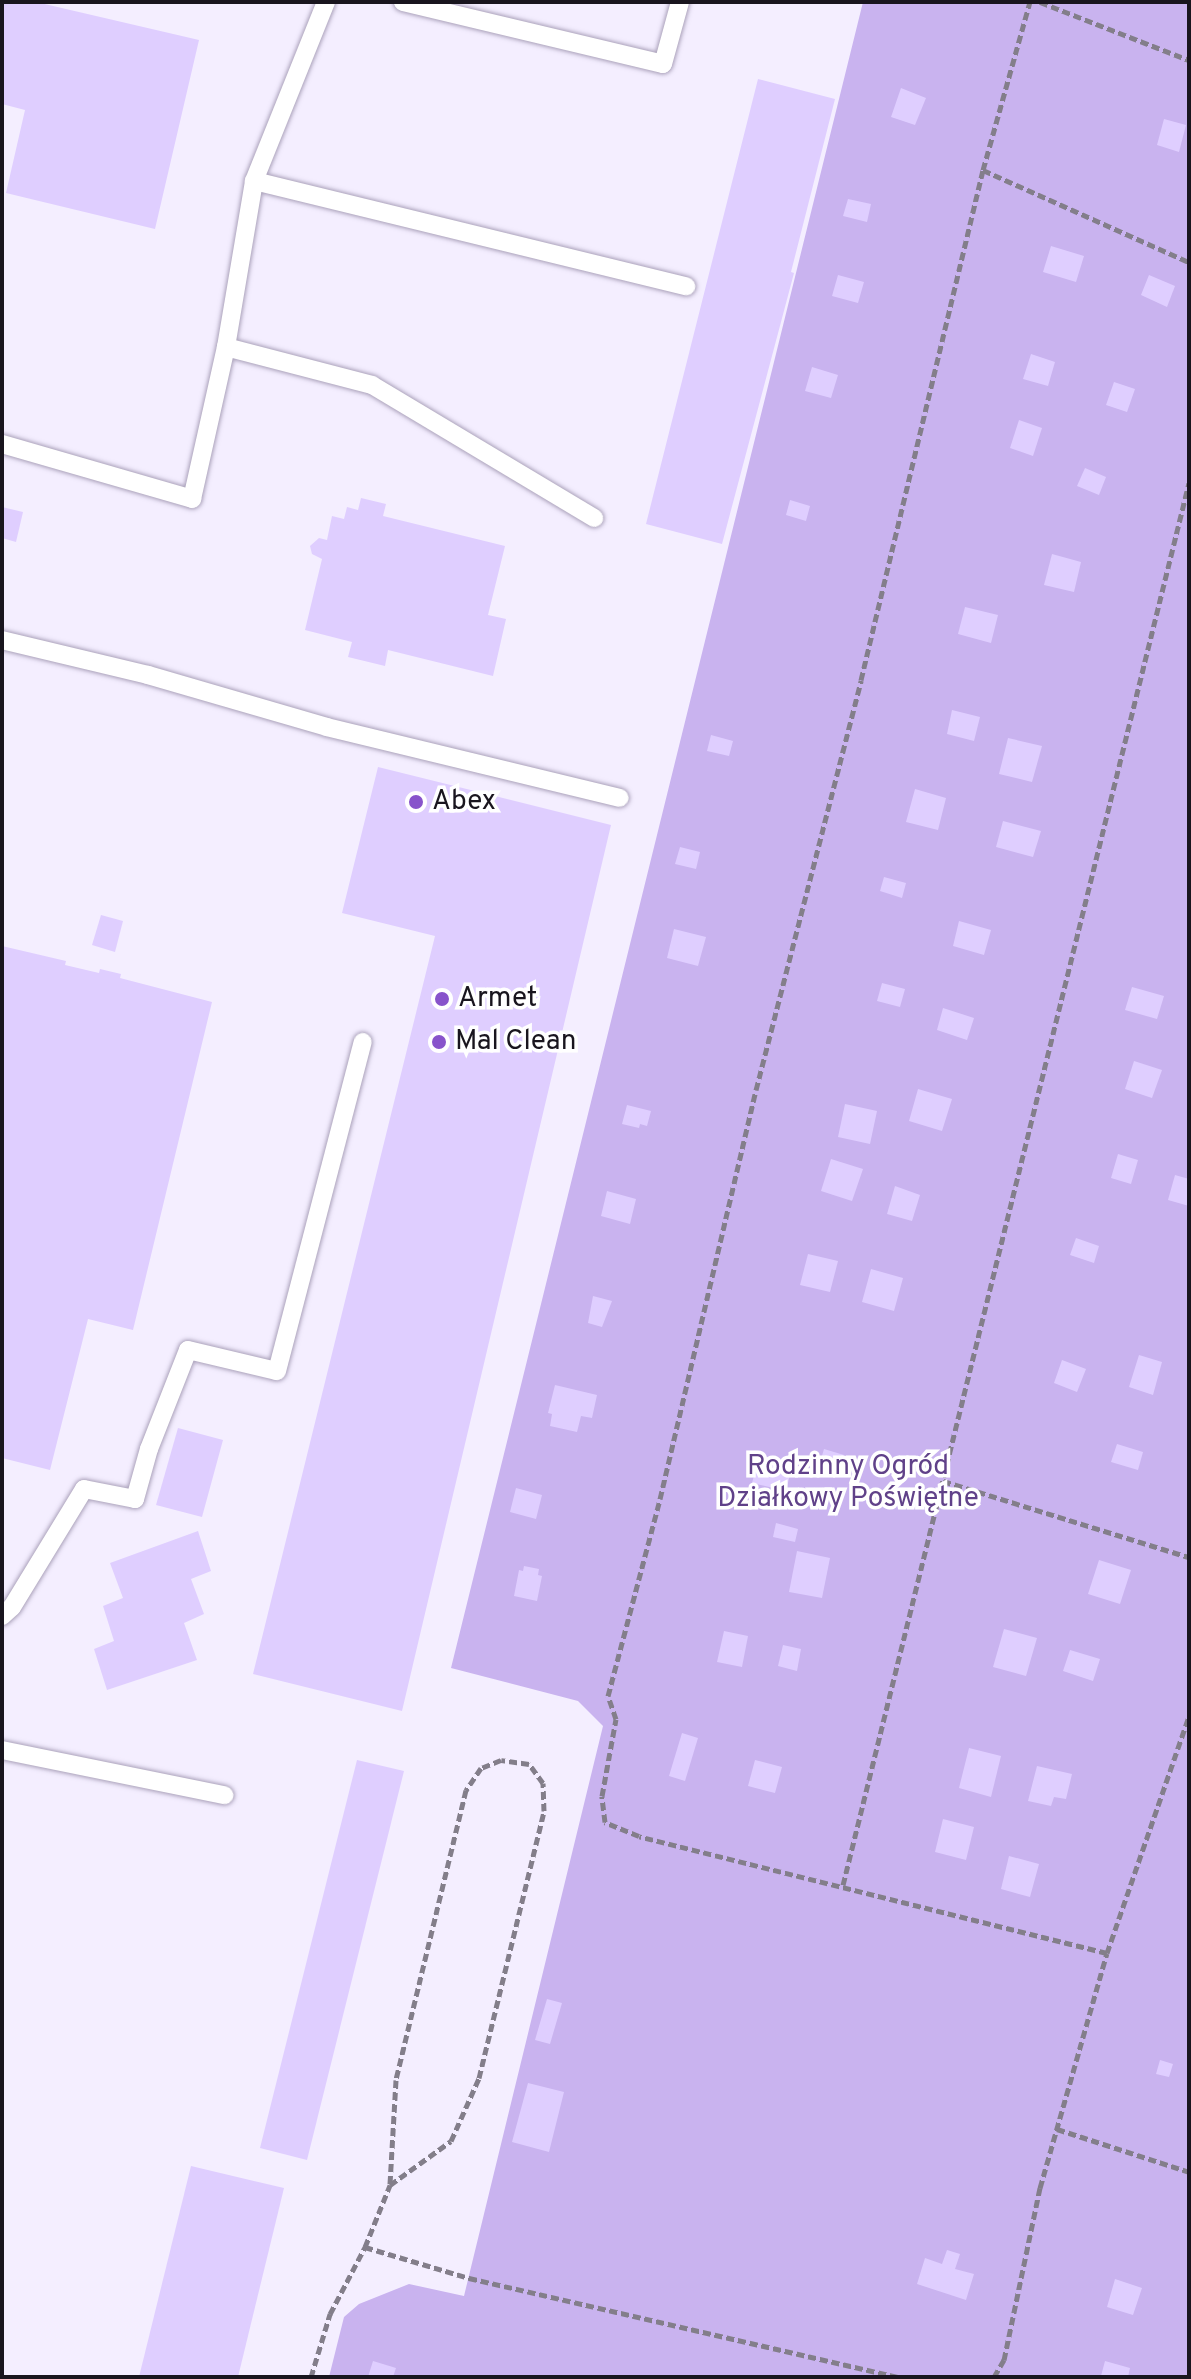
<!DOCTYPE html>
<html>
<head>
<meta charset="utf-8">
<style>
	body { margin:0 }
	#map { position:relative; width:1191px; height:2379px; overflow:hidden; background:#f4eeff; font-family:Overpass,sans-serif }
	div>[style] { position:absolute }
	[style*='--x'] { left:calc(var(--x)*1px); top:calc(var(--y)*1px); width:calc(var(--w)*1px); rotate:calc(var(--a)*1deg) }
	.green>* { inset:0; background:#c9b3ef }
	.building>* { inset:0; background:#dfceff }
	.path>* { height:5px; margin-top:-2.5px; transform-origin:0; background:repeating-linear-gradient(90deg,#837e8a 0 8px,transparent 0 12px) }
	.roads { filter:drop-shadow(0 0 2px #aba2bb) drop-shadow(0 0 2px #aba2bb) }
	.service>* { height:18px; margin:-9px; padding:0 9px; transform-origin:9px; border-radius:9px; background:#fff }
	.dots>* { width:22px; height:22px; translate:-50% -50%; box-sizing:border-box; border:4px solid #fff; border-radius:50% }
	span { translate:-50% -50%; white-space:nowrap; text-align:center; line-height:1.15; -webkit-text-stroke:7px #fff; paint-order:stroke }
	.poi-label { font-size:28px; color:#19151e }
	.left { translate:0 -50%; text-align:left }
	.park-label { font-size:28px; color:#604189 }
	.frame { position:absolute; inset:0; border:4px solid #19151e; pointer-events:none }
</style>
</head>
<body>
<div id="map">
	<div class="green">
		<div style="clip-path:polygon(863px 2px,1189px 2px,1189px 2377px,329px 2377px,344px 2317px,359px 2304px,409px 2284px,464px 2296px,603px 1726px,578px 1701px,451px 1668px)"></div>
	</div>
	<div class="building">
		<div style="clip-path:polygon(2px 2px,36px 2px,199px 40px,155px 229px,6px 193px,25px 110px,2px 104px)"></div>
		<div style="clip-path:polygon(758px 79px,835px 99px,791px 272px,794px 273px,722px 544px,646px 524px)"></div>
		<div style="clip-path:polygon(901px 88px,926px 98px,915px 125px,891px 117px)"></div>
		<div style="clip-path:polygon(1164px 119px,1186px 125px,1179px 152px,1157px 145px)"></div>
		<div style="clip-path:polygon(848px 199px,871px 204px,867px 222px,843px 216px)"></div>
		<div style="clip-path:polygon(1051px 246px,1084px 256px,1076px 282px,1043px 272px)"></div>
		<div style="clip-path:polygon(838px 275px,864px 282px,858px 303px,832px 296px)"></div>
		<div style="clip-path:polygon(1149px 275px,1175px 286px,1167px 307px,1141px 295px)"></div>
		<div style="clip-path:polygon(1031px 354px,1055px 362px,1048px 386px,1023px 379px)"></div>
		<div style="clip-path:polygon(812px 367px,838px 375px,831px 398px,805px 391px)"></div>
		<div style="clip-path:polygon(1114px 382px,1135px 389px,1127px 412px,1106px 405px)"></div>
		<div style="clip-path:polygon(1019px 420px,1042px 428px,1033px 456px,1010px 448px)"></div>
		<div style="clip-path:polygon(1085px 468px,1106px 477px,1099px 495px,1077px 486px)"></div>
		<div style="clip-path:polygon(361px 498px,386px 504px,383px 516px,505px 546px,488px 615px,506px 619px,493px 676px,388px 650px,385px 666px,348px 657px,352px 642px,305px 630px,322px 559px,312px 554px,310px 546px,319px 538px,327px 540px,332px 516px,344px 519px,347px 507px,358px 510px)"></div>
		<div style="clip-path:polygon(790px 500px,810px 506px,806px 521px,786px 515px)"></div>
		<div style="clip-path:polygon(2px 507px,23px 512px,16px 542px,2px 538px)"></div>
		<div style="clip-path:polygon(1052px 554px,1081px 562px,1074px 592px,1044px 585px)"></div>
		<div style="clip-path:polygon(965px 607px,998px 615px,991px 643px,958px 634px)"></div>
		<div style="clip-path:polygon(952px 710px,980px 717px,974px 741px,947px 734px)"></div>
		<div style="clip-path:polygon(711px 735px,733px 741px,729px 756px,707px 751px)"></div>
		<div style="clip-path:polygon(1008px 738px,1042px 746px,1032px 782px,999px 774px)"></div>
		<div style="clip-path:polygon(378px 767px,611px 825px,402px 1711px,253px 1674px,435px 936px,342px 913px)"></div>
		<div style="clip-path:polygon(915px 789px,946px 798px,938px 830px,906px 822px)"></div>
		<div style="clip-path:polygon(1003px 821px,1041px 831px,1033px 857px,996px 847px)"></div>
		<div style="clip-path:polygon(680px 847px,700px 852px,696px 869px,675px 864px)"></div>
		<div style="clip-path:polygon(884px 877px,906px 883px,902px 898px,880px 891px)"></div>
		<div style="clip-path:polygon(101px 915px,123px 921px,115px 952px,92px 945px)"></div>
		<div style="clip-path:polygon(959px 921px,991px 930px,984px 955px,953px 946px)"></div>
		<div style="clip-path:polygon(674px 929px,706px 937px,698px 966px,667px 958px)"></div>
		<div style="clip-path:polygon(2px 946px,66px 961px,65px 965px,99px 973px,100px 969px,121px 974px,120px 978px,212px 1002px,133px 1330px,88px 1319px,50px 1470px,2px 1458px)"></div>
		<div style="clip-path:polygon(882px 983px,905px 989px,900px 1007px,877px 1001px)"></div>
		<div style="clip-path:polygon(1132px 987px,1164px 996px,1157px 1019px,1125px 1010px)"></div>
		<div style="clip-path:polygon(943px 1008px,974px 1018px,967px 1040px,937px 1030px)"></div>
		<div style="clip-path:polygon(1134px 1061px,1162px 1070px,1152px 1098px,1125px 1089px)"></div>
		<div style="clip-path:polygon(918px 1089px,952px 1099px,942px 1131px,909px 1121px)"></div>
		<div style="clip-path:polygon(845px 1104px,877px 1111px,870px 1144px,838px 1137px)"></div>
		<div style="clip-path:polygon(627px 1105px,651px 1111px,647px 1126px,640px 1124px,639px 1128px,622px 1124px)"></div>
		<div style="clip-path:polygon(1118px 1154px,1138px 1160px,1131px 1184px,1111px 1178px)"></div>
		<div style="clip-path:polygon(831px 1159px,863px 1169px,852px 1201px,821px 1191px)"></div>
		<div style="clip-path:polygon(1175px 1175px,1189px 1179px,1189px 1206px,1168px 1200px)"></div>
		<div style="clip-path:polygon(895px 1186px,920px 1195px,912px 1221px,887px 1214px)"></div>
		<div style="clip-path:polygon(607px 1191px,636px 1199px,630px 1224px,601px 1216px)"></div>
		<div style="clip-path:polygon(1076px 1238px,1099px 1246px,1094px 1263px,1070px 1255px)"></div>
		<div style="clip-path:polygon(808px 1254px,838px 1261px,830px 1292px,800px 1285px)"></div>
		<div style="clip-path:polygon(871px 1269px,903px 1278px,894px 1311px,862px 1302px)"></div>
		<div style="clip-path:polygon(593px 1296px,612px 1301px,602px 1327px,588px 1323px)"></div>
		<div style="clip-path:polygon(1139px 1355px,1162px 1362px,1153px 1395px,1129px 1387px)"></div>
		<div style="clip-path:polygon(1062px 1360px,1086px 1369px,1077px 1392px,1054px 1383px)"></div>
		<div style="clip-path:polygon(555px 1385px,597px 1395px,592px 1418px,581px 1416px,577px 1432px,550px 1426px,552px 1414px,548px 1413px)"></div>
		<div style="clip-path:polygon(178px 1428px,223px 1440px,202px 1517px,156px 1505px)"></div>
		<div style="clip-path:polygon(1117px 1444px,1143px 1452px,1138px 1470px,1111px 1462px)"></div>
		<div style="clip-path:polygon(824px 1449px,844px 1455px,840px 1472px,819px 1466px)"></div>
		<div style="clip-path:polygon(759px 1457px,792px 1466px,786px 1491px,752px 1483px)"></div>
		<div style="clip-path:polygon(516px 1488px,542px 1495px,536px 1519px,510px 1512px)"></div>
		<div style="clip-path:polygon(776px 1523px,798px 1529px,795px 1542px,773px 1537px)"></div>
		<div style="clip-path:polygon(198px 1531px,211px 1571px,191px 1579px,204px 1614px,184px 1623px,197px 1660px,107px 1690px,94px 1649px,114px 1641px,103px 1606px,123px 1598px,110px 1563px)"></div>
		<div style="clip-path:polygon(797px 1551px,830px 1558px,822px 1598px,789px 1592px)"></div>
		<div style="clip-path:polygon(1099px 1560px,1131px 1570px,1120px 1604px,1088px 1594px)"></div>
		<div style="clip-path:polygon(524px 1566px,539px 1569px,538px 1575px,542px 1576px,537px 1601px,514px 1596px,519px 1570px,523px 1571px)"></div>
		<div style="clip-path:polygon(1004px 1629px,1037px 1638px,1026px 1676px,993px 1667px)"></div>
		<div style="clip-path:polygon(724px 1631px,748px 1636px,742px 1667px,717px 1662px)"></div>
		<div style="clip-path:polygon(783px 1645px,801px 1649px,797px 1671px,778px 1666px)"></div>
		<div style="clip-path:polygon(1070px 1650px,1100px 1659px,1093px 1681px,1063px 1671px)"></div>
		<div style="clip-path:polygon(682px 1733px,698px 1738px,685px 1781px,669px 1776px)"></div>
		<div style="clip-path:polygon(969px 1748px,1001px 1756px,991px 1797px,959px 1788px)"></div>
		<div style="clip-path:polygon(357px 1760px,404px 1771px,307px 2160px,260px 2148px)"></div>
		<div style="clip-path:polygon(755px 1760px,782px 1767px,775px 1793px,748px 1786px)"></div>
		<div style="clip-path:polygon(1037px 1766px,1072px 1774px,1066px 1799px,1054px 1797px,1051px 1806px,1028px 1801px)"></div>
		<div style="clip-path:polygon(943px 1819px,974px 1827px,966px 1860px,935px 1852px)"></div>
		<div style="clip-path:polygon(1009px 1856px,1039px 1864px,1030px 1897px,1001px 1889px)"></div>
		<div style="clip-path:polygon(547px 1999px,562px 2003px,550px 2044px,535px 2040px)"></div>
		<div style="clip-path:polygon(1160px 2060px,1173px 2064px,1169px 2077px,1156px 2074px)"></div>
		<div style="clip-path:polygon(528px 2083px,564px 2092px,549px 2152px,512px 2142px)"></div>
		<div style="clip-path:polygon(191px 2166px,284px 2188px,238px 2377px,139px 2377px)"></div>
		<div style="clip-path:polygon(947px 2250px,960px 2254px,955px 2269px,974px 2274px,966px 2300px,917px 2284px,925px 2258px,942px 2264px)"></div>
		<div style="clip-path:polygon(1115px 2279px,1142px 2288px,1133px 2315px,1107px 2307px)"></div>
		<div style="clip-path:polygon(373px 2361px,396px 2368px,393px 2377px,368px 2377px)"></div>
		<div style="clip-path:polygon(1105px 2361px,1130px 2368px,1128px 2377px,1101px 2376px)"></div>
	</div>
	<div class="path">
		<div style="--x:1040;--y:2;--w:160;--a:21.3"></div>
		<div style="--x:983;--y:170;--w:174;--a:-74.4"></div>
		<div style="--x:943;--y:1481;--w:257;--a:17.2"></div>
		<div style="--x:843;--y:1885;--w:1444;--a:-76.14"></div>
		<div style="--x:1107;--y:1953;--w:482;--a:-166"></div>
		<div style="--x:639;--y:1836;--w:37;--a:-158"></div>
		<div style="--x:605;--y:1822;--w:26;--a:-97"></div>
		<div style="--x:602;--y:1796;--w:78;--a:-79.7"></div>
		<div style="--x:616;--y:1719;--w:24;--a:-109"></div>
		<div style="--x:608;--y:1696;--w:204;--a:-75.2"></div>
		<div style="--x:660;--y:1499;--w:420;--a:-76.8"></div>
		<div style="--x:756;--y:1090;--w:423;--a:-75.6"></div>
		<div style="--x:861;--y:680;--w:524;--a:-76.55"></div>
		<div style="--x:983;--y:170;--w:226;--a:24.1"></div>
		<div style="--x:1057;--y:2129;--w:139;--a:18"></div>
		<div style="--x:365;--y:2247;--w:109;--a:16.6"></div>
		<div style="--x:469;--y:2278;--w:441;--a:13"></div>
		<div style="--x:311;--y:2377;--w:66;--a:-73.2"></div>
		<div style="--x:330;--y:2314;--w:76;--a:-62.4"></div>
		<div style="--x:365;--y:2247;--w:67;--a:-68"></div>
		<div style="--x:390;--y:2185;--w:75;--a:-35.8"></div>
		<div style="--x:451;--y:2141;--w:69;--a:-66"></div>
		<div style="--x:479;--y:2078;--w:275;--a:-76.3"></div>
		<div style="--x:544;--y:1811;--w:28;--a:-92"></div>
		<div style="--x:543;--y:1783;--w:24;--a:-126"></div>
		<div style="--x:529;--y:1764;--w:28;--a:-172"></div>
		<div style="--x:501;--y:1760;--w:22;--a:158"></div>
		<div style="--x:481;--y:1768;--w:27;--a:124"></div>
		<div style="--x:466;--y:1790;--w:298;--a:103.6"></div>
		<div style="--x:396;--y:2080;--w:105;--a:93.3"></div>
		<div style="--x:994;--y:2377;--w:20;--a:-60"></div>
		<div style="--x:1004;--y:2360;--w:176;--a:-78.2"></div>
		<div style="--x:1040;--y:2188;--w:244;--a:-74.1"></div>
		<div style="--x:1107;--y:1953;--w:251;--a:-70.9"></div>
	</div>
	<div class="roads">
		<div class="service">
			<div style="--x:403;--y:2;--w:267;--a:13.4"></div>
			<div style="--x:663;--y:64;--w:64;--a:-74.7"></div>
			<div style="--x:254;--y:181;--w:445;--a:13.7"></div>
			<div style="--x:226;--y:347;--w:151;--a:14.6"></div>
			<div style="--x:372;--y:385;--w:259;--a:30.9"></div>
			<div style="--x:2;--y:444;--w:198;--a:16.1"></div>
			<div style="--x:192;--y:499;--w:156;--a:-77.4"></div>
			<div style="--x:226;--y:347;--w:168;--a:-80.4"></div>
			<div style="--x:254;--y:181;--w:193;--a:-68.1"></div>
			<div style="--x:2;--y:640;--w:150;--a:13.5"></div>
			<div style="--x:148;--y:675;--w:186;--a:16.2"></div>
			<div style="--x:327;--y:727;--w:301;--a:13.6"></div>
			<div style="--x:2;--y:1616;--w:13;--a:-42"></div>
			<div style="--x:12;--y:1607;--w:138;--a:-58.6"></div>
			<div style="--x:84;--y:1489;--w:52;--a:11.1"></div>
			<div style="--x:135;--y:1499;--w:52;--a:-74.4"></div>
			<div style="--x:149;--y:1449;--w:106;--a:-68.5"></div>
			<div style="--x:188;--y:1350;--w:91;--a:13.3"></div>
			<div style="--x:277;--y:1371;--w:340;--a:-75.4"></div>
			<div style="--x:2;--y:1750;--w:227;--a:11.5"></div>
		</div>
	</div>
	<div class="dots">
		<div style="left:416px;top:802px;background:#8853cb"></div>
		<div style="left:442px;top:999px;background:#8853cb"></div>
		<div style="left:439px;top:1042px;background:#8853cb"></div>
	</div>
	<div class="poi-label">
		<span class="left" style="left:432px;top:802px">Abex</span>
		<span class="left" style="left:458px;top:999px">Armet</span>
		<span class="left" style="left:455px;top:1042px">Mal Clean</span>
	</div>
	<div class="park-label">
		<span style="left:848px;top:1483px">Rodzinny Ogród<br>Działkowy Poświętne</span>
	</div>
	<div class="frame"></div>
</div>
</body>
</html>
